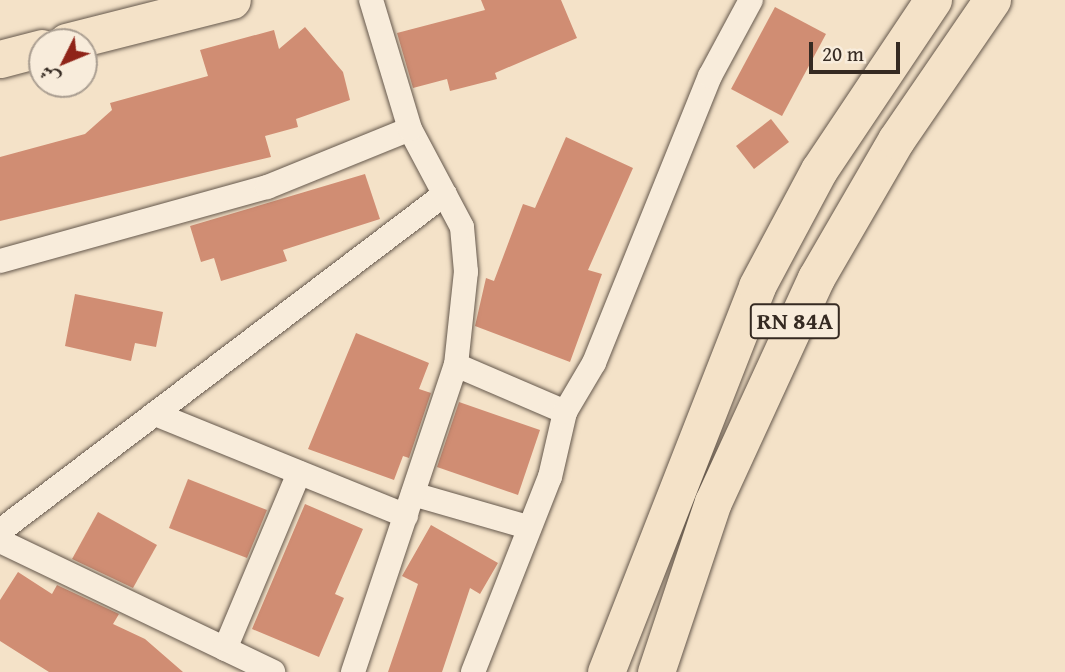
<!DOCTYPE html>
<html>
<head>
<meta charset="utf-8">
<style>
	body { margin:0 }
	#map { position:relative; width:1065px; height:672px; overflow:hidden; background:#f4e2c8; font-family:"Gentium Book Plus",Amiri,serif }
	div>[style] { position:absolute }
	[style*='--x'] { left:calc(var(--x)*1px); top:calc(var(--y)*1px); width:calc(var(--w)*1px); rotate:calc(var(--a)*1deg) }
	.building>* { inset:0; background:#d08d73 }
	.roads { filter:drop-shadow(0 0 2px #65584c) drop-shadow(0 0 2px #65584c) }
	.minor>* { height:24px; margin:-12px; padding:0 12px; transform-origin:12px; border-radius:12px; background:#f8ecdb }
	.primary>* { height:37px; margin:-18.5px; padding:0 18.5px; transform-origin:18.5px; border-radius:18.5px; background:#f4e2c8 }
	span { translate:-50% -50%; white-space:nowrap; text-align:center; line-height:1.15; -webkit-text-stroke:5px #f8ecdb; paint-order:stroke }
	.shield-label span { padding:2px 5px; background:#f8ecdb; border:2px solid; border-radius:5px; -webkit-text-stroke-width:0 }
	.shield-label { font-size:24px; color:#352a22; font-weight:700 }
	.north { position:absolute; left:28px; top:28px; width:70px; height:70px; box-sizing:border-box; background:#f8ecdb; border:2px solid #aa9e91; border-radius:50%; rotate:227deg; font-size:19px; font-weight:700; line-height:28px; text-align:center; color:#352a22 }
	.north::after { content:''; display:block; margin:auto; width:24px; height:32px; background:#8f2418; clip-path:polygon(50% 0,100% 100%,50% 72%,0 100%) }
	.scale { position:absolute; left:809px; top:42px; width:91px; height:32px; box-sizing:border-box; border:4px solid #352a22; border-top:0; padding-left:9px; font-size:21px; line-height:24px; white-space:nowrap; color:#352a22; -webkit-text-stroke:5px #f8ecdb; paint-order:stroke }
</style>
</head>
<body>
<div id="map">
	<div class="building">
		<div style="clip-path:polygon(481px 0,561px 0,577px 38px,495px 73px,497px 79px,450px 91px,447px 79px,413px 88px,397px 33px,485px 10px)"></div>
		<div style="clip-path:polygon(775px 7px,826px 34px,782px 116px,731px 89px)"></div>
		<div style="clip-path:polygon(305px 27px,343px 72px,350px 100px,296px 119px,298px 127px,265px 136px,271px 157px,0 221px,0 157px,85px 134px,112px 110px,110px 103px,208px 76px,200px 50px,274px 30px,279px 49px)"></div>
		<div style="clip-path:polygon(771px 119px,789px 142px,754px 169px,736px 146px)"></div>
		<div style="clip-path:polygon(566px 137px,633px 168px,588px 270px,602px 274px,570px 362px,475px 326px,486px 278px,494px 281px,523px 204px,535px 208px)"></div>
		<div style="clip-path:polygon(365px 174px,380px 219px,283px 250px,287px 261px,221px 281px,214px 258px,201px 262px,190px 226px)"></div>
		<div style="clip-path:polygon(75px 294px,163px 312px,156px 347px,135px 343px,131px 361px,65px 346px)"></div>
		<div style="clip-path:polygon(356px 333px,429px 363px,419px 389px,431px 393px,409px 458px,403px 456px,394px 480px,308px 449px)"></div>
		<div style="clip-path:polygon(459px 402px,540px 430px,518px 495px,437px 467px)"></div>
		<div style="clip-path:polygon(188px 479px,267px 510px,247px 558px,169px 528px)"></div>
		<div style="clip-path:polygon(305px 504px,363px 529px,335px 594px,344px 598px,319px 657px,252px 629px)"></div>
		<div style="clip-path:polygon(98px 512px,157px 545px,133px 588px,72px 559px)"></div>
		<div style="clip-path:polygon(431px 525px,498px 563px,480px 594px,470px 588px,442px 672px,388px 672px,418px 584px,402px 576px)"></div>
		<div style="clip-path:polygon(18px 572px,52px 594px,57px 585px,119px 614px,113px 624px,145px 639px,183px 672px,49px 672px,0 641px,0 600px)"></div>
	</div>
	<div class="roads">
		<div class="minor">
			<div style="--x:0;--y:261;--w:277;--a:-15.5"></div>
			<div style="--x:267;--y:187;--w:154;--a:-22.1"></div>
			<div style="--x:456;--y:365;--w:119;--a:23.3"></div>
			<div style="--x:155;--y:414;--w:271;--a:22.1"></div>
			<div style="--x:413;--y:494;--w:119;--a:16.1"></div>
			<div style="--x:0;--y:531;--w:558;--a:-37.14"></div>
			<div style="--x:0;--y:541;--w:303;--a:25.6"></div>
			<div style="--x:225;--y:649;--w:191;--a:-67.2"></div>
			<div style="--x:353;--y:672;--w:324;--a:-71.5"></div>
			<div style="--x:456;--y:365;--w:94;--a:-83.9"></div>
			<div style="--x:466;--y:272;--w:45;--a:-95.1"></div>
			<div style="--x:462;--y:227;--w:111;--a:-118"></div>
			<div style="--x:410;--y:129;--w:135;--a:-106.8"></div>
			<div style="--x:473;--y:672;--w:210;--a:-68.5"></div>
			<div style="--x:550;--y:477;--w:67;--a:-77"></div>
			<div style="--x:565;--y:412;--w:57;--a:-59.4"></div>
			<div style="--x:594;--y:363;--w:310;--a:-68"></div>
			<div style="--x:710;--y:76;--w:86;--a:-61.7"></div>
		</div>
		<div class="primary">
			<div style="--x:66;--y:42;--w:171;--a:-14.2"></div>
			<div style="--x:0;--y:59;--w:43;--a:-14.7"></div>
			<div style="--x:606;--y:672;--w:414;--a:-68.6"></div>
			<div style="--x:757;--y:286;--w:132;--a:-61.9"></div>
			<div style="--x:819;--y:170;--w:205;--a:-56.2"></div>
			<div style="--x:656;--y:672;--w:179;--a:-71.5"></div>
			<div style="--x:713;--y:502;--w:247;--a:-65.3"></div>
			<div style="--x:816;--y:278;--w:160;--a:-59.9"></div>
			<div style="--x:896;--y:140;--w:170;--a:-55.6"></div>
		</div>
	</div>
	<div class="shield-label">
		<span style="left:795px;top:321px">RN 84A</span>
	</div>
	<div class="north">ش</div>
	<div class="scale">20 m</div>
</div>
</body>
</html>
